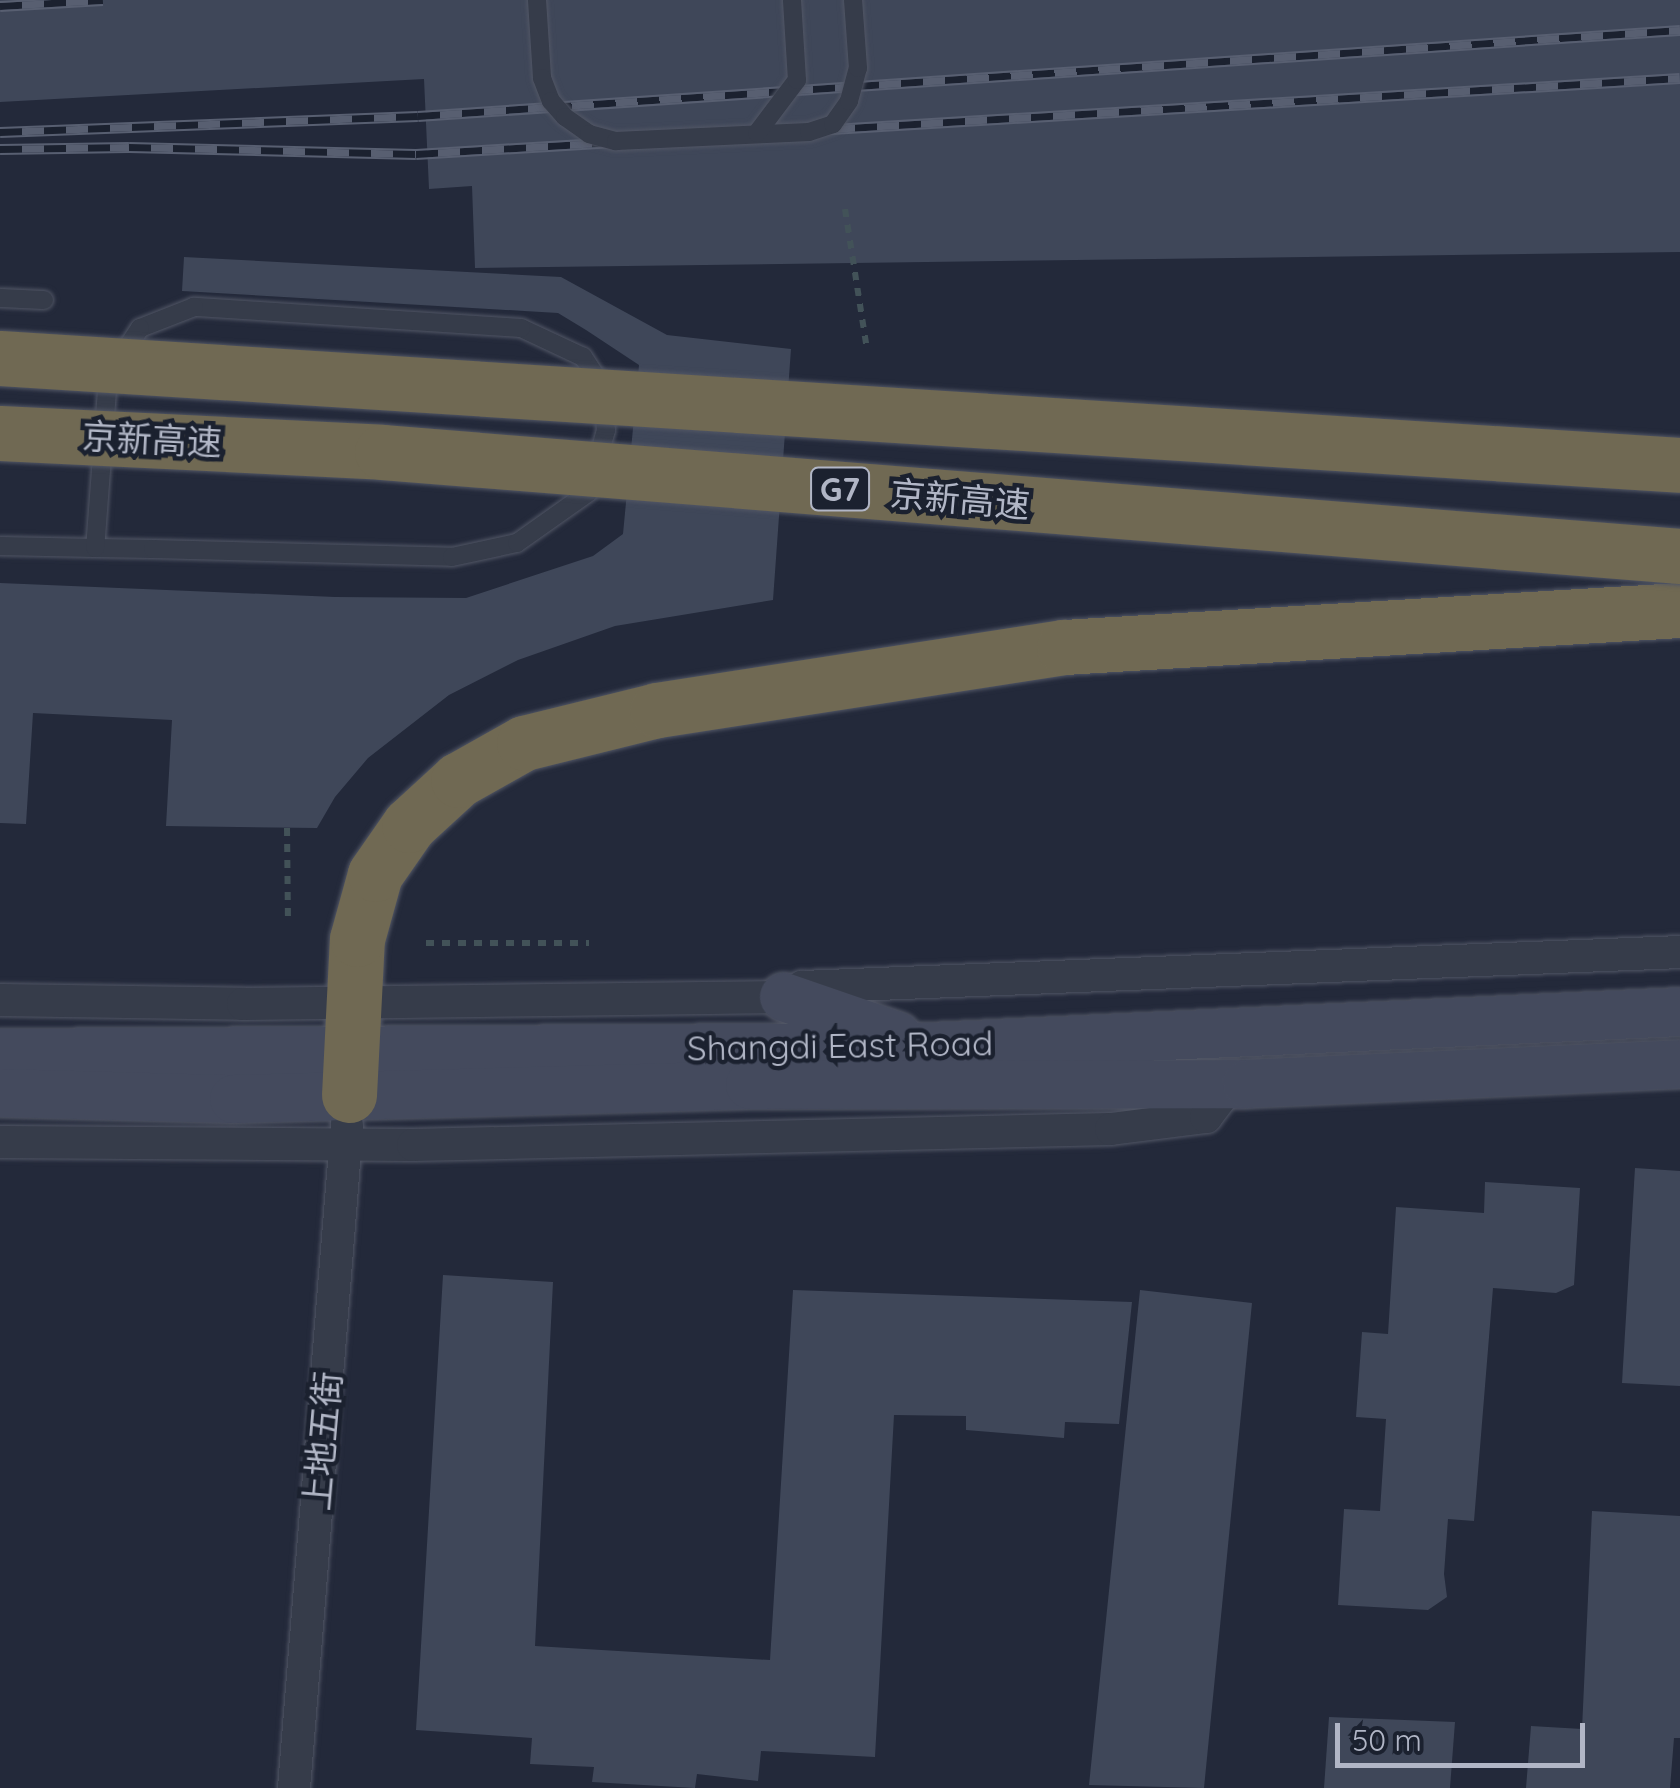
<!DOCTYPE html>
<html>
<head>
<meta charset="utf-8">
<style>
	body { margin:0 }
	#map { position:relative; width:1680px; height:1788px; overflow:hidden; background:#23293a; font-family:Quicksand,"Noto Sans SC",sans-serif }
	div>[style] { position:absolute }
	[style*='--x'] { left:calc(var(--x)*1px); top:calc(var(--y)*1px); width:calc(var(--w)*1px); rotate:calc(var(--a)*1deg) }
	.building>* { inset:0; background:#3f4759 }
	.path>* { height:6px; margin-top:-3px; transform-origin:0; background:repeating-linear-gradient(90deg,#425258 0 8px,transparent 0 16px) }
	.roads { filter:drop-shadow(0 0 2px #515665) drop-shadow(0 0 2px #515665) }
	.lane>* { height:18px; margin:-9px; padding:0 9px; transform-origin:9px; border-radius:9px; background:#363c4a }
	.street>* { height:32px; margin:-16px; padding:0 16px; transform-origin:16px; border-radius:16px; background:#363c4a }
	.secondary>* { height:48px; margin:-24px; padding:0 24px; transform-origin:24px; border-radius:24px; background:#444a5d }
	.highway>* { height:55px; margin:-27.5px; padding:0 27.5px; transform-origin:27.5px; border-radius:27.5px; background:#706953 }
	.rail>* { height:11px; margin-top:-5.5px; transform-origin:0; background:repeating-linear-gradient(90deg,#1b212f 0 22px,#585f71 0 44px); box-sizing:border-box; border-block:2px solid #585f71 }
	.bridges { filter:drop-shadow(0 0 2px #515665) drop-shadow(0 0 2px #515665) }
	.lane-bridge>* { height:18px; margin:-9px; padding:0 9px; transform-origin:9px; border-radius:9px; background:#363c4a }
	.highway-bridge>* { height:55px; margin:-27.5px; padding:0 27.5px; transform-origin:27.5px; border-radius:27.5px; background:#706953 }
	span { translate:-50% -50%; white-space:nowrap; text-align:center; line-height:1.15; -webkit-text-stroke:9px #1b212f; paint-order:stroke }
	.shield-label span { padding:2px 8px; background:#1b212f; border:2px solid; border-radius:8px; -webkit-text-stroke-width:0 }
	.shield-label { font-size:32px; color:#b1b6c6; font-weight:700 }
	.street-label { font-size:35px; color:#b1b6c6 }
	.scale { position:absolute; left:1335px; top:1723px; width:250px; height:45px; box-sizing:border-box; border:5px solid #b1b6c6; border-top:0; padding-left:12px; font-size:30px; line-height:35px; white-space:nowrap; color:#b1b6c6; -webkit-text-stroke:8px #1b212f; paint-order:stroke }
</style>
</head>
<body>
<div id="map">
	<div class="building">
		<div style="clip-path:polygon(0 0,1680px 0,1680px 252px,475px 268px,472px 186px,429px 189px,424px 79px,0 102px)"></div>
		<div style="clip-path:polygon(184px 257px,561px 277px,667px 335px,791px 349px,773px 600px,615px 626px,518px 660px,449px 695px,368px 758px,335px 797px,317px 828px,166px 826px,172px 720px,33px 713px,26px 824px,0 823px,0 583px,335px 597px,466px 598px,593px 556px,623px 534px,639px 365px,586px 330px,558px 313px,182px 291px)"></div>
		<div style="clip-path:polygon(1635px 1168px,1680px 1171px,1680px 1386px,1622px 1383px)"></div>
		<div style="clip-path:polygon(1485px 1182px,1580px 1188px,1574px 1285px,1556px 1293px,1493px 1288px,1474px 1521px,1448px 1519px,1444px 1574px,1447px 1597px,1428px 1610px,1338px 1605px,1344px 1509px,1380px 1511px,1386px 1419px,1356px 1417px,1362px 1332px,1388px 1334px,1396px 1207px,1484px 1213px)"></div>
		<div style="clip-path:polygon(443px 1275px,553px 1282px,535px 1646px,770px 1660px,793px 1290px,1132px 1302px,1119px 1424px,1065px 1422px,1064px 1438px,966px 1430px,966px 1416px,894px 1415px,875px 1757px,761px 1751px,758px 1781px,697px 1774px,695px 1788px,592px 1782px,594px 1767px,530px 1764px,532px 1738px,416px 1730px)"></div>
		<div style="clip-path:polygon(1140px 1290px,1252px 1303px,1204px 1788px,1089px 1785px)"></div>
		<div style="clip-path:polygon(1592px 1511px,1680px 1516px,1680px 1738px,1674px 1738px,1670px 1788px,1526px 1788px,1531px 1726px,1582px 1729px)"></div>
		<div style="clip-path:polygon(1329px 1717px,1455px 1722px,1450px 1788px,1324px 1788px)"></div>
	</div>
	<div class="path">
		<div style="--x:845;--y:209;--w:143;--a:81.1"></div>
		<div style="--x:287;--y:828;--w:94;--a:89.4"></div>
		<div style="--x:426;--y:943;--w:163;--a:0"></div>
	</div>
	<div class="roads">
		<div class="lane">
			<div style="--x:0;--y:298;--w:44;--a:2.6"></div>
			<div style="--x:0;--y:546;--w:95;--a:1.2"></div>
			<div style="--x:95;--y:548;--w:58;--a:1"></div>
			<div style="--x:153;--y:549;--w:299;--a:1.5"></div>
			<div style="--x:452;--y:557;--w:66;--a:-12.2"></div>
			<div style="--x:517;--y:543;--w:88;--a:-35.3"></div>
			<div style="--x:589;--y:492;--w:64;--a:-74.7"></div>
			<div style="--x:606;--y:430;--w:44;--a:-95.2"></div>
			<div style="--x:602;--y:386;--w:35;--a:-123"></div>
			<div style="--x:583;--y:357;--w:68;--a:-154.9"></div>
			<div style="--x:521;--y:328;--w:328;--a:-176.3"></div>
			<div style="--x:194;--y:307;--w:58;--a:158.7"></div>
			<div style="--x:140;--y:328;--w:59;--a:123.1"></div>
			<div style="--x:108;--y:377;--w:171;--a:94.3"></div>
		</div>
		<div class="street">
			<div style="--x:0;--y:1000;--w:243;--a:0.9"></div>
			<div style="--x:243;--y:1004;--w:541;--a:-0.74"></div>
			<div style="--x:784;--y:997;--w:21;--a:-29"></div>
			<div style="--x:802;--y:987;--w:879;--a:-2.28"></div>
			<div style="--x:0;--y:1142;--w:413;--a:0.4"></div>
			<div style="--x:413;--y:1145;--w:698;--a:-1.31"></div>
			<div style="--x:1111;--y:1129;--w:96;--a:-7.2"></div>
			<div style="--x:1206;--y:1117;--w:43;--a:-52.6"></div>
			<div style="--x:294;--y:1788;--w:665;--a:-85.43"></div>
		</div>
		<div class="secondary">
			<div style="--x:784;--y:997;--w:120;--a:19"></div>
			<div style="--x:0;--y:1053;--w:929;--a:-0.37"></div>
			<div style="--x:929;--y:1047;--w:752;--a:-2.67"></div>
			<div style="--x:0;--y:1093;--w:234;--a:1.5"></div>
			<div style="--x:234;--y:1099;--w:516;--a:-1.55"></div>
			<div style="--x:750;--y:1085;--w:497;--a:-0.1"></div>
			<div style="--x:1247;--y:1084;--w:433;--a:-2.6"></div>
		</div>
		<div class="highway">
			<div style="--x:349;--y:1095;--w:156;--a:-87.1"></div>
			<div style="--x:357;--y:939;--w:67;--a:-74.5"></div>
			<div style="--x:375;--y:874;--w:60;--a:-55.2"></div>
			<div style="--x:409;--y:825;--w:67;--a:-42.6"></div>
			<div style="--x:458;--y:780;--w:76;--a:-29.3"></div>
			<div style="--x:524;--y:743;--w:137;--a:-13.9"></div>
			<div style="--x:657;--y:710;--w:412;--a:-8.8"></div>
			<div style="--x:1064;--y:647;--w:617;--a:-3.44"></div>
		</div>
	</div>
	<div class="rail">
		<div style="--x:0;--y:6;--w:103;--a:-3.3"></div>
		<div style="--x:0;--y:132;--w:418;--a:-2.2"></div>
		<div style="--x:418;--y:116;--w:1265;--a:-3.9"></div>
		<div style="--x:0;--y:149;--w:129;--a:-0.9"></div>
		<div style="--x:129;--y:147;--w:287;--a:1.4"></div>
		<div style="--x:416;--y:154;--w:1266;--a:-3.44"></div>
	</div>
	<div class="bridges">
		<div class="lane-bridge">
			<div style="--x:537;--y:0;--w:78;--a:86.3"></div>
			<div style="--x:542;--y:78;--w:25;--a:69"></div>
			<div style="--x:551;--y:101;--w:21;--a:49"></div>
			<div style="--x:565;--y:117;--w:29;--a:35"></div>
			<div style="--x:589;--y:134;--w:28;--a:15"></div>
			<div style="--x:616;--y:141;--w:193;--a:-2.7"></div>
			<div style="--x:809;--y:132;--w:25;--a:-18"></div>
			<div style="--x:833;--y:124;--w:28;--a:-55"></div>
			<div style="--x:849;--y:101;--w:34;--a:-75"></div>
			<div style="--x:858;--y:68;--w:68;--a:-94.2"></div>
			<div style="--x:757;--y:133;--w:66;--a:-53"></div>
			<div style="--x:797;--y:80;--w:80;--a:-93.6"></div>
		</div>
		<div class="highway-bridge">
			<div style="--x:0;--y:358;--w:1683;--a:3.64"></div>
			<div style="--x:0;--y:433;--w:382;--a:2.8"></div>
			<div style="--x:382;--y:452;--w:1302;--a:4.58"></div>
		</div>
	</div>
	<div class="shield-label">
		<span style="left:840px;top:489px">G7</span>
	</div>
	<div class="street-label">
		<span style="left:152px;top:439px;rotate:3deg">京新高速</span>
		<span style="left:960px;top:499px;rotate:5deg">京新高速</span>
		<span style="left:840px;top:1045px;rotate:-1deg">Shangdi East Road</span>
		<span style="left:322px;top:1441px;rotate:-85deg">上地五街</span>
	</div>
	<div class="scale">50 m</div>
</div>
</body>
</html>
